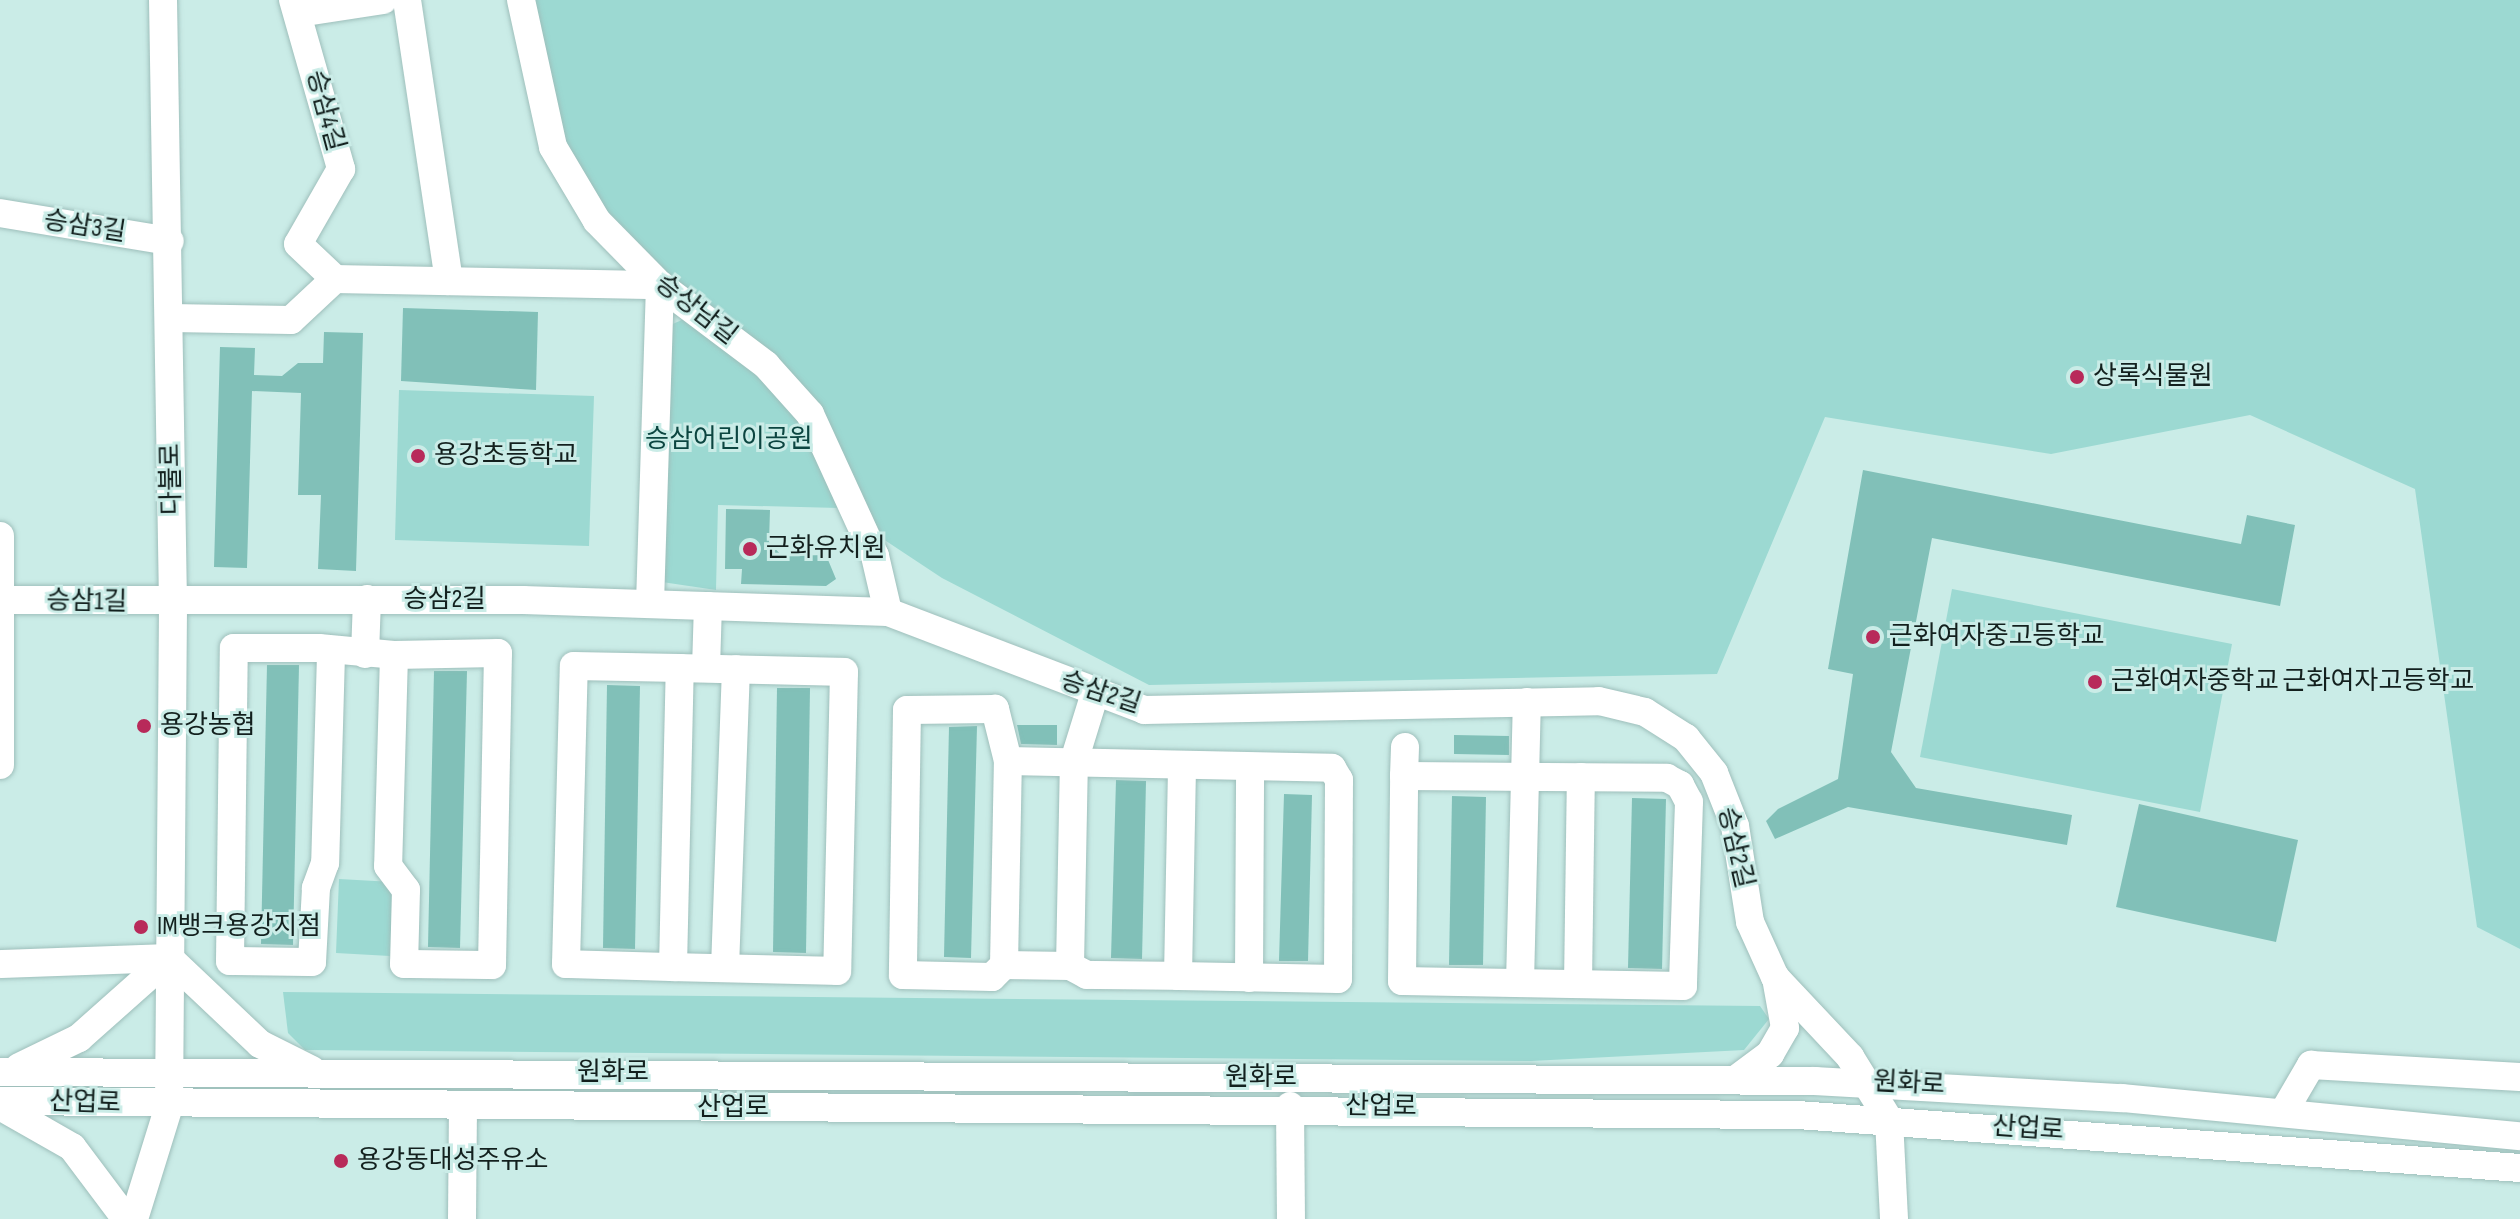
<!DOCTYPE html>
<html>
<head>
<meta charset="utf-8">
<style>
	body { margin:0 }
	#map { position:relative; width:2520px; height:1219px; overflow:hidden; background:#caece7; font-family:"Sofia Sans Condensed","Noto Sans KR",sans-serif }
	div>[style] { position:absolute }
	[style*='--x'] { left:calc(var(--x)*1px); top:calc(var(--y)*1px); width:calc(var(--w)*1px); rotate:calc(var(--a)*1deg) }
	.green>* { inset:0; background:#9cd9d2 }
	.building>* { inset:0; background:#81c0b8 }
	.roads { filter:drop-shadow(0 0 2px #9ebfbb) drop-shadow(0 0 2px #9ebfbb) }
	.minor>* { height:28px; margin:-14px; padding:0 14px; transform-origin:14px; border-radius:14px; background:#fff }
	.dots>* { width:22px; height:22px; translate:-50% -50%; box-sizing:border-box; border:4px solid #caece7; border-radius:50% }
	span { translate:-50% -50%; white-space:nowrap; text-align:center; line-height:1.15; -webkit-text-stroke:6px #caece7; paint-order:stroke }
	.street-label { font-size:26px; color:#13201e }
	.poi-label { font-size:26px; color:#13201e }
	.left { translate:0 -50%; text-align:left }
	.park-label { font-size:26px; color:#0b4540 }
</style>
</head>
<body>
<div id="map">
	<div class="green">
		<div style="clip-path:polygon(533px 0,2520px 0,2520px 949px,2477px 927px,2415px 489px,2250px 415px,2051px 454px,1825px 417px,1717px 674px,1149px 685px,942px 578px,880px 537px,816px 405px,601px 219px,566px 156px)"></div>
		<div style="clip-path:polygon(693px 315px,761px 373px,804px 430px,839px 508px,718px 505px,716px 590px,662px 582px,666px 327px)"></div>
		<div style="clip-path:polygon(399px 390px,594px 396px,589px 546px,395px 540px)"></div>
		<div style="clip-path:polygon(1952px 589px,2232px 644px,2200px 812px,1920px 757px)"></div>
		<div style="clip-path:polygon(339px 879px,393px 882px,390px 956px,336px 953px)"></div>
		<div style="clip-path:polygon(283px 992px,1760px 1006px,1769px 1019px,1744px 1050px,1531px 1061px,305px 1050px,288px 1033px)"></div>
	</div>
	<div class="building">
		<div style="clip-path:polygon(403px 308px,538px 312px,536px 390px,401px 381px)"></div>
		<div style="clip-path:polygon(324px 332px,363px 333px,356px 571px,318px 569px,321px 495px,298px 495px,301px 393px,252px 391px,247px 568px,214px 567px,220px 347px,255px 348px,254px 375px,282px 376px,298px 363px,323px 363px)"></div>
		<div style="clip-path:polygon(1863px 470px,2241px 544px,2247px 515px,2295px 525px,2280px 606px,1932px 538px,1891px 752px,1916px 788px,2072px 815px,2067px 845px,1848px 807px,1775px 839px,1766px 821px,1778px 809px,1838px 779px,1853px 674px,1828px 669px)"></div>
		<div style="clip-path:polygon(726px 509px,770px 510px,769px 542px,782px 556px,826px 555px,836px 579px,826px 586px,741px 584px,742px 569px,725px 569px)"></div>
		<div style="clip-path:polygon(267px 665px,299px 665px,293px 945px,261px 944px)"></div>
		<div style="clip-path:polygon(434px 671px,467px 671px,460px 948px,428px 947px)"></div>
		<div style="clip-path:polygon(607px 685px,640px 686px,635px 949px,603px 948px)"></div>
		<div style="clip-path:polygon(777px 688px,810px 688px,806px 953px,773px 952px)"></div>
		<div style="clip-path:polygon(1017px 725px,1057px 725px,1057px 745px,1021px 744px)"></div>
		<div style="clip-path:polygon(977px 726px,971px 958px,944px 957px,949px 727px)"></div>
		<div style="clip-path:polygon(1454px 735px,1509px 736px,1509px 755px,1454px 754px)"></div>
		<div style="clip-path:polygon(1116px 780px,1146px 781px,1142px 959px,1111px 958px)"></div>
		<div style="clip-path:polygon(1284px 794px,1312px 795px,1308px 961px,1279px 961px)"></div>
		<div style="clip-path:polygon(1452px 796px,1486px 797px,1483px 965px,1449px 965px)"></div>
		<div style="clip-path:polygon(1632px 798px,1666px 799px,1662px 969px,1628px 968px)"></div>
		<div style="clip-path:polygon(2139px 804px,2298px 840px,2276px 942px,2116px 907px)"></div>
	</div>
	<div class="roads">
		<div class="minor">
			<div style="--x:293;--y:0;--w:176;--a:74.1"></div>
			<div style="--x:341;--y:169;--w:86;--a:119.8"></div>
			<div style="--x:298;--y:244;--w:51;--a:43.4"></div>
			<div style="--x:407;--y:0;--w:284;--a:81.5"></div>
			<div style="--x:521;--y:0;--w:150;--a:77.7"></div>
			<div style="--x:553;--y:147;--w:86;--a:59.3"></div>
			<div style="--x:597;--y:221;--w:90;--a:45.5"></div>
			<div style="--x:660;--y:285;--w:133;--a:37"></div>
			<div style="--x:766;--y:365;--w:66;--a:48.1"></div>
			<div style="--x:810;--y:414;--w:156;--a:65.4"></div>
			<div style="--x:875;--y:556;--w:57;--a:76.9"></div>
			<div style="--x:298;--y:13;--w:86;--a:-8.7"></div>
			<div style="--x:0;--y:213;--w:172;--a:9.4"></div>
			<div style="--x:170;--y:318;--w:121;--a:0.9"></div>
			<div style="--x:291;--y:320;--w:60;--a:-43"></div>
			<div style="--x:335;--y:279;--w:325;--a:1.1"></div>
			<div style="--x:660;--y:285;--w:318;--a:91.8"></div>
			<div style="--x:0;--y:536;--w:229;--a:90"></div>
			<div style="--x:0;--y:600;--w:523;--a:0"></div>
			<div style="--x:523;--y:600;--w:365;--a:1.9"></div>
			<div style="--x:888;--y:612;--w:274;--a:20.9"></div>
			<div style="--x:1144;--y:710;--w:455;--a:-1.1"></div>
			<div style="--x:1599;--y:701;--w:47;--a:13.4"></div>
			<div style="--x:1645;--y:712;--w:49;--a:32.4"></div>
			<div style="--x:1686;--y:738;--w:45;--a:51.3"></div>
			<div style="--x:1714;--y:773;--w:57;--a:68.4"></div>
			<div style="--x:1735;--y:826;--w:97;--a:81.1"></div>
			<div style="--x:1750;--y:922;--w:60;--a:65.6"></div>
			<div style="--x:1775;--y:977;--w:110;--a:46.8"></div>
			<div style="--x:1850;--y:1057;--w:74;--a:58.2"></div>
			<div style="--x:1889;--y:1120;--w:99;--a:87.1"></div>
			<div style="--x:331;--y:654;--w:209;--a:91.6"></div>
			<div style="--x:325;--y:863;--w:27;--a:110"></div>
			<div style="--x:316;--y:888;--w:74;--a:93.1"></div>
			<div style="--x:312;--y:962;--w:82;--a:-179.3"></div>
			<div style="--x:230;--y:961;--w:313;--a:-89.3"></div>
			<div style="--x:234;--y:648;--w:85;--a:0"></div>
			<div style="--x:319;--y:648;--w:75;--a:5.3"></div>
			<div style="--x:394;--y:655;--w:211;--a:91.6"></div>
			<div style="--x:388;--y:866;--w:30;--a:53"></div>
			<div style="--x:406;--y:890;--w:74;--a:91.5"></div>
			<div style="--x:404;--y:964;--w:88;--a:0.7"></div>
			<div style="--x:492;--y:965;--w:312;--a:-88.9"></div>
			<div style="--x:498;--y:653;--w:104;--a:178.9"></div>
			<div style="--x:365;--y:654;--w:55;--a:-87.9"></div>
			<div style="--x:680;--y:668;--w:164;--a:1.4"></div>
			<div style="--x:844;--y:672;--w:299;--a:91.3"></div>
			<div style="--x:837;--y:971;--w:164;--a:-178.6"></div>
			<div style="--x:673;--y:967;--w:299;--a:-88.7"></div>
			<div style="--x:706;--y:668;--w:62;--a:-88.2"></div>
			<div style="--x:1008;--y:761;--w:54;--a:-104"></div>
			<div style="--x:995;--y:709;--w:88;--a:179.3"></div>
			<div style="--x:907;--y:710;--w:265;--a:90.9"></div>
			<div style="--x:903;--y:975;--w:89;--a:1.3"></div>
			<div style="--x:992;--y:977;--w:17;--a:-45"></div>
			<div style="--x:1004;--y:965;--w:204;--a:-88.9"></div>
			<div style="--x:1008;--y:761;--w:324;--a:1.2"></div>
			<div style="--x:1332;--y:768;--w:14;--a:60"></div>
			<div style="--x:1339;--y:780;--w:199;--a:90.3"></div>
			<div style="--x:1338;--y:979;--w:160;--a:-178.9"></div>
			<div style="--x:1404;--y:776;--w:263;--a:0.4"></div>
			<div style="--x:1667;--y:778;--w:15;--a:28"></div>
			<div style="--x:1680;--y:785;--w:19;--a:62"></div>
			<div style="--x:1689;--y:802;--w:184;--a:91.9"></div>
			<div style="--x:1683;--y:986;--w:281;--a:-179"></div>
			<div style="--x:1402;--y:981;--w:205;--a:-89.4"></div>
			<div style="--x:1404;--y:776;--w:29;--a:-88"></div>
			<div style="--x:169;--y:958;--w:125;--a:43.4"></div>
			<div style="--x:260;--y:1044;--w:58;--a:26.6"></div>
			<div style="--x:0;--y:964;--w:169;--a:-2"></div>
			<div style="--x:1004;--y:965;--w:66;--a:0.9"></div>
			<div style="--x:1070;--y:966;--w:205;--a:-88.9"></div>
			<div style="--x:1074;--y:761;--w:71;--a:-72.8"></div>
			<div style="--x:1070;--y:966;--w:19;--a:28"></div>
			<div style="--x:1087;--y:975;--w:91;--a:0.6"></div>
			<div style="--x:1178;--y:976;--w:209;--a:-88.9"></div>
			<div style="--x:673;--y:967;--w:107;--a:-178.4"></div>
			<div style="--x:566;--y:964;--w:298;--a:-88.5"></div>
			<div style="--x:574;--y:666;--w:106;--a:1.1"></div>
			<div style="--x:725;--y:968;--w:299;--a:-87.9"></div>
			<div style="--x:1249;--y:978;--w:210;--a:-89.7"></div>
			<div style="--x:1520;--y:983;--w:281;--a:-88.6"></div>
			<div style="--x:1578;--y:984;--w:207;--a:-89.2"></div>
			<div style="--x:19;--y:1067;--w:67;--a:-25.8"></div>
			<div style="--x:79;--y:1038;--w:120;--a:-41.6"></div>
			<div style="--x:0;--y:1072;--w:1815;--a:0.28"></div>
			<div style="--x:1815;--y:1081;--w:307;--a:3.2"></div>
			<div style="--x:2122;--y:1098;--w:400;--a:5.5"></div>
			<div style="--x:1735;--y:1080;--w:44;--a:-36.6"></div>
			<div style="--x:1770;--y:1054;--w:30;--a:-60"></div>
			<div style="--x:1785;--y:1028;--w:51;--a:-100.2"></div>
			<div style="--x:0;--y:1101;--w:1798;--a:0.45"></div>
			<div style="--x:1798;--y:1115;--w:724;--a:4.2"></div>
			<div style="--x:0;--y:1106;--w:83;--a:29.7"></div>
			<div style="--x:72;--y:1147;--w:90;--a:53.1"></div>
			<div style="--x:1290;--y:1106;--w:113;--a:89.5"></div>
			<div style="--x:2283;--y:1113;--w:56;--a:-59.7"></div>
			<div style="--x:2311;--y:1065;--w:209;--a:3.3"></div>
			<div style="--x:134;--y:1219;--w:118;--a:-72.8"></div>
			<div style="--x:169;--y:1106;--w:503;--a:-89.54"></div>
			<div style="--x:173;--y:603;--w:603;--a:-90.95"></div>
			<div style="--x:462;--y:1219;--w:109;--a:-89.5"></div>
		</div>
	</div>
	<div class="dots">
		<div style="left:2077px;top:377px;background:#b82a5a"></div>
		<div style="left:418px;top:456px;background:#b82a5a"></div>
		<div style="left:750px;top:549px;background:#b82a5a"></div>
		<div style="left:1873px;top:637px;background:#b82a5a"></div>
		<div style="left:2095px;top:682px;background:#b82a5a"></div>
		<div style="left:144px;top:726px;background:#b82a5a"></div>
		<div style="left:141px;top:927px;background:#b82a5a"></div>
		<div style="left:341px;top:1161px;background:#b82a5a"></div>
	</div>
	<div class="street-label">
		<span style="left:325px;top:111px;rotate:75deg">승삼4길</span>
		<span style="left:85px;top:227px;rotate:9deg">승삼3길</span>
		<span style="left:696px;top:310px;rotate:38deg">승상남길</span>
		<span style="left:172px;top:479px;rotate:-91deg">다불로</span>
		<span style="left:445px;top:600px">승삼2길</span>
		<span style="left:87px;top:602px;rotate:1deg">승삼1길</span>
		<span style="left:1101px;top:693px;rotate:18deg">승삼2길</span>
		<span style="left:1735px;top:848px;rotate:77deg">승삼2길</span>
		<span style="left:613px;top:1073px">원화로</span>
		<span style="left:1261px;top:1078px">원화로</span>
		<span style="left:1909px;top:1084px;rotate:3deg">원화로</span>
		<span style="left:85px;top:1103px;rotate:2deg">산업로</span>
		<span style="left:1381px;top:1107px;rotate:1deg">산업로</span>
		<span style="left:733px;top:1108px">산업로</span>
		<span style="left:2028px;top:1129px;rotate:4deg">산업로</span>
	</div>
	<div class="poi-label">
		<span class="left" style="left:2093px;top:377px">상록식물원</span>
		<span class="left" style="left:434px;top:456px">용강초등학교</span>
		<span class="left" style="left:766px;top:549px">근화유치원</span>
		<span class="left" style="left:1889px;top:637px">근화여자중고등학교</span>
		<span class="left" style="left:2111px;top:682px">근화여자중학교 근화여자고등학교</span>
		<span class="left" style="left:160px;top:726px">용강농협</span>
		<span class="left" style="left:157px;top:927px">IM뱅크용강지점</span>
		<span class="left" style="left:357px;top:1161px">용강동대성주유소</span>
	</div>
	<div class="park-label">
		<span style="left:729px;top:440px">승삼어린이공원</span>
	</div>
</div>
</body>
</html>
